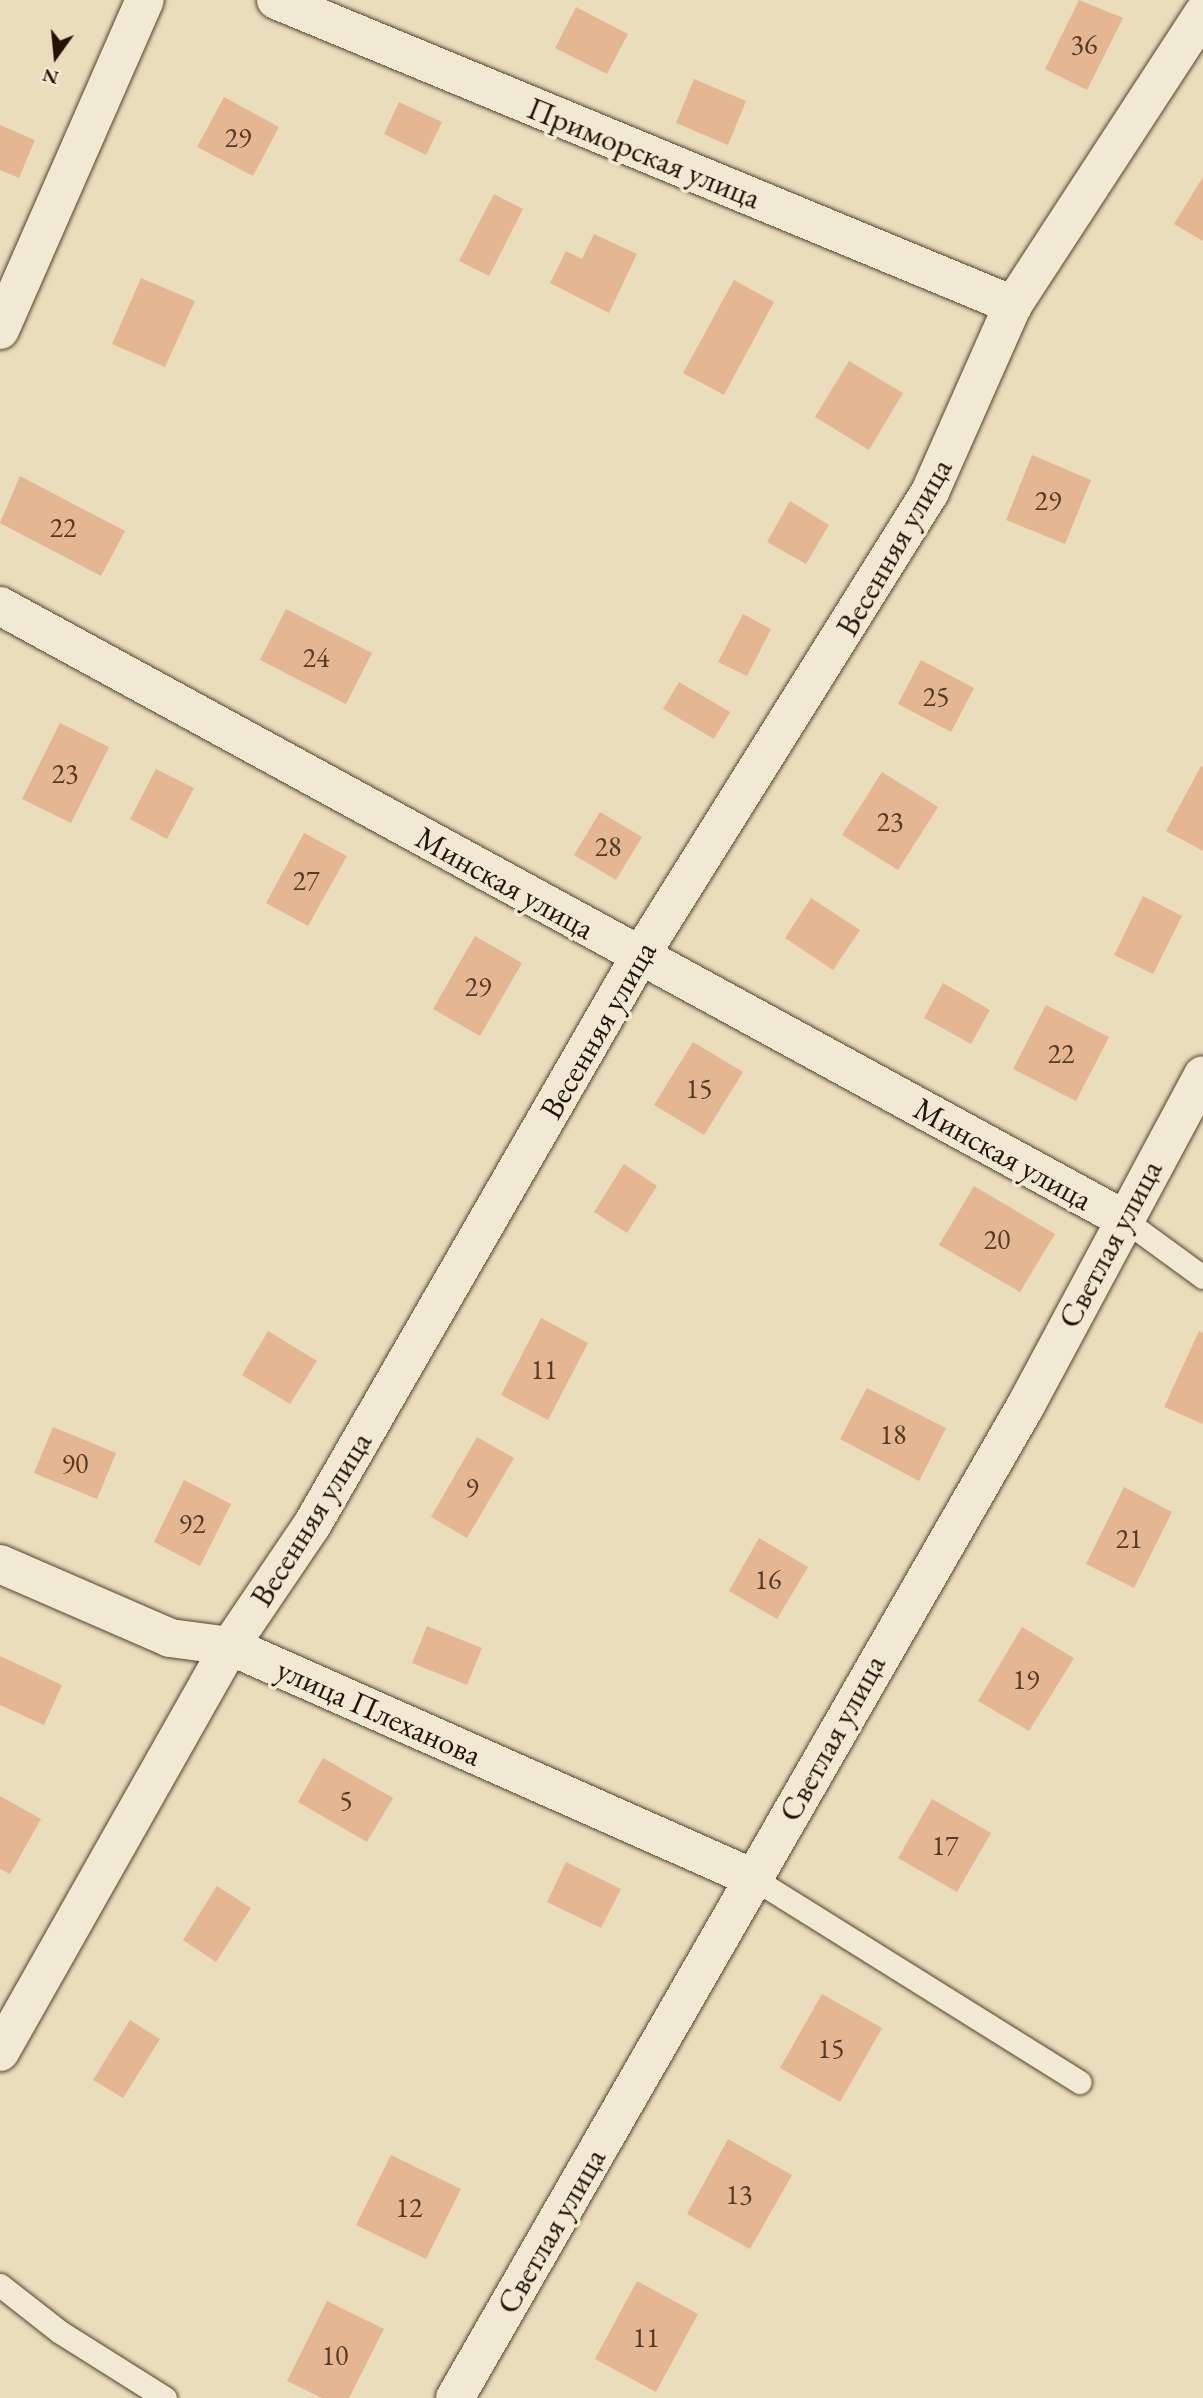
<!DOCTYPE html>
<html>
<head>
<meta charset="utf-8">
<style>
	body { margin:0 }
	#map { position:relative; width:1203px; height:2398px; overflow:hidden; background:#e9ddbc; font-family:"EB Garamond",serif }
	div>[style] { position:absolute }
	[style*='--x'] { left:calc(var(--x)*1px); top:calc(var(--y)*1px); width:calc(var(--w)*1px); rotate:calc(var(--a)*1deg) }
	.building>* { inset:0; background:#e4b792 }
	.roads { filter:drop-shadow(0 0 2px #56442f) drop-shadow(0 0 2px #56442f) }
	.lane>* { height:23px; margin:-11.5px; padding:0 11.5px; transform-origin:11.5px; border-radius:11.5px; background:#f1e9d3 }
	.street>* { height:38px; margin:-19px; padding:0 19px; transform-origin:19px; border-radius:19px; background:#f1e9d3 }
	span { translate:-50% -50%; white-space:nowrap; text-align:center; line-height:1.15; -webkit-text-stroke:7px #f1e9d3; paint-order:stroke }
	.number-label { font-size:28px; color:#553a24 }
	.number-label span { -webkit-text-stroke-width:0 }
	.street-label { font-size:32px; color:#251100 }
	.north { position:absolute; left:21px; top:21px; width:70px; height:70px; -webkit-text-stroke:5px #f1e9d3; paint-order:stroke; rotate:195deg; font-size:19px; font-weight:700; line-height:28px; text-align:center; color:#251100 }
	.north::after { content:''; display:block; margin:auto; width:24px; height:32px; background:#251100; clip-path:polygon(50% 0,100% 100%,50% 72%,0 100%) }
</style>
</head>
<body>
<div id="map">
	<div class="building">
		<div style="clip-path:polygon(1079px 0,1123px 18px,1087px 90px,1045px 69px)"></div>
		<div style="clip-path:polygon(576px 7px,628px 34px,607px 74px,555px 48px)"></div>
		<div style="clip-path:polygon(694px 79px,746px 101px,728px 145px,676px 123px)"></div>
		<div style="clip-path:polygon(224px 97px,279px 127px,253px 176px,197px 147px)"></div>
		<div style="clip-path:polygon(399px 102px,442px 122px,426px 155px,384px 134px)"></div>
		<div style="clip-path:polygon(0 125px,35px 140px,19px 178px,0 170px)"></div>
		<div style="clip-path:polygon(1203px 177px,1203px 241px,1174px 224px)"></div>
		<div style="clip-path:polygon(494px 194px,523px 209px,489px 276px,459px 261px)"></div>
		<div style="clip-path:polygon(594px 234px,637px 254px,609px 313px,550px 283px,566px 251px,582px 259px)"></div>
		<div style="clip-path:polygon(141px 278px,195px 301px,165px 367px,112px 344px)"></div>
		<div style="clip-path:polygon(734px 280px,774px 302px,724px 395px,683px 373px)"></div>
		<div style="clip-path:polygon(849px 361px,903px 393px,869px 450px,815px 417px)"></div>
		<div style="clip-path:polygon(1032px 455px,1091px 480px,1065px 544px,1006px 520px)"></div>
		<div style="clip-path:polygon(20px 476px,125px 531px,101px 576px,0 523px)"></div>
		<div style="clip-path:polygon(790px 501px,829px 525px,806px 564px,767px 542px)"></div>
		<div style="clip-path:polygon(286px 609px,372px 653px,346px 704px,260px 660px)"></div>
		<div style="clip-path:polygon(743px 614px,771px 629px,747px 676px,718px 662px)"></div>
		<div style="clip-path:polygon(921px 660px,974px 688px,951px 732px,898px 704px)"></div>
		<div style="clip-path:polygon(679px 682px,730px 712px,714px 739px,663px 709px)"></div>
		<div style="clip-path:polygon(60px 723px,109px 747px,71px 823px,22px 799px)"></div>
		<div style="clip-path:polygon(1201px 766px,1203px 767px,1203px 851px,1166px 831px)"></div>
		<div style="clip-path:polygon(156px 769px,194px 788px,167px 839px,130px 819px)"></div>
		<div style="clip-path:polygon(882px 772px,938px 807px,898px 870px,842px 835px)"></div>
		<div style="clip-path:polygon(600px 812px,642px 837px,616px 880px,574px 855px)"></div>
		<div style="clip-path:polygon(304px 833px,347px 856px,308px 926px,266px 903px)"></div>
		<div style="clip-path:polygon(1143px 896px,1182px 916px,1153px 974px,1114px 955px)"></div>
		<div style="clip-path:polygon(811px 898px,860px 930px,833px 970px,785px 938px)"></div>
		<div style="clip-path:polygon(475px 936px,522px 963px,480px 1036px,433px 1009px)"></div>
		<div style="clip-path:polygon(943px 983px,990px 1010px,971px 1044px,924px 1018px)"></div>
		<div style="clip-path:polygon(1046px 1005px,1109px 1037px,1076px 1101px,1013px 1069px)"></div>
		<div style="clip-path:polygon(693px 1042px,743px 1072px,704px 1135px,654px 1105px)"></div>
		<div style="clip-path:polygon(624px 1164px,657px 1186px,627px 1233px,594px 1212px)"></div>
		<div style="clip-path:polygon(974px 1186px,1055px 1234px,1020px 1292px,939px 1245px)"></div>
		<div style="clip-path:polygon(541px 1318px,588px 1343px,548px 1420px,501px 1395px)"></div>
		<div style="clip-path:polygon(268px 1331px,317px 1361px,290px 1404px,242px 1375px)"></div>
		<div style="clip-path:polygon(1199px 1331px,1203px 1333px,1203px 1424px,1164px 1407px)"></div>
		<div style="clip-path:polygon(867px 1388px,946px 1428px,919px 1481px,840px 1439px)"></div>
		<div style="clip-path:polygon(53px 1427px,116px 1453px,97px 1499px,34px 1473px)"></div>
		<div style="clip-path:polygon(477px 1437px,514px 1458px,467px 1538px,431px 1517px)"></div>
		<div style="clip-path:polygon(184px 1480px,231px 1504px,200px 1566px,154px 1542px)"></div>
		<div style="clip-path:polygon(1124px 1487px,1172px 1512px,1134px 1588px,1086px 1564px)"></div>
		<div style="clip-path:polygon(759px 1538px,808px 1567px,777px 1619px,729px 1591px)"></div>
		<div style="clip-path:polygon(427px 1626px,482px 1648px,467px 1685px,412px 1663px)"></div>
		<div style="clip-path:polygon(1022px 1627px,1074px 1658px,1029px 1731px,978px 1701px)"></div>
		<div style="clip-path:polygon(0 1656px,62px 1685px,44px 1725px,0 1705px)"></div>
		<div style="clip-path:polygon(323px 1758px,393px 1798px,367px 1842px,298px 1802px)"></div>
		<div style="clip-path:polygon(0 1796px,41px 1819px,10px 1874px,0 1869px)"></div>
		<div style="clip-path:polygon(932px 1799px,991px 1833px,957px 1892px,898px 1858px)"></div>
		<div style="clip-path:polygon(566px 1862px,621px 1889px,601px 1928px,547px 1902px)"></div>
		<div style="clip-path:polygon(217px 1886px,251px 1908px,216px 1962px,183px 1940px)"></div>
		<div style="clip-path:polygon(822px 1994px,882px 2028px,840px 2102px,780px 2068px)"></div>
		<div style="clip-path:polygon(130px 2020px,160px 2039px,123px 2098px,93px 2080px)"></div>
		<div style="clip-path:polygon(728px 2139px,792px 2175px,750px 2249px,687px 2214px)"></div>
		<div style="clip-path:polygon(391px 2155px,461px 2189px,426px 2259px,356px 2225px)"></div>
		<div style="clip-path:polygon(637px 2281px,698px 2314px,656px 2392px,595px 2359px)"></div>
		<div style="clip-path:polygon(327px 2301px,384px 2329px,349px 2398px,322px 2398px,287px 2381px)"></div>
	</div>
	<div class="roads">
		<div class="lane">
			<div style="--x:1122;--y:1218;--w:100;--a:36.1"></div>
			<div style="--x:753;--y:1878;--w:385;--a:32"></div>
			<div style="--x:0;--y:2285;--w:76;--a:38.1"></div>
			<div style="--x:60;--y:2332;--w:124;--a:32.2"></div>
		</div>
		<div class="street">
			<div style="--x:276;--y:0;--w:798;--a:22.48"></div>
			<div style="--x:0;--y:330;--w:360;--a:-66.3"></div>
			<div style="--x:0;--y:606;--w:1278;--a:28.61"></div>
			<div style="--x:0;--y:1564;--w:185;--a:23.5"></div>
			<div style="--x:170;--y:1638;--w:61;--a:7.6"></div>
			<div style="--x:230;--y:1646;--w:572;--a:23.92"></div>
			<div style="--x:0;--y:2052;--w:467;--a:-60.5"></div>
			<div style="--x:230;--y:1646;--w:146;--a:-55.9"></div>
			<div style="--x:312;--y:1525;--w:657;--a:-60.04"></div>
			<div style="--x:640;--y:956;--w:547;--a:-57.99"></div>
			<div style="--x:930;--y:492;--w:205;--a:-66.1"></div>
			<div style="--x:1013;--y:305;--w:348;--a:-56.9"></div>
			<div style="--x:455;--y:2398;--w:1145;--a:-60.1"></div>
			<div style="--x:1026;--y:1405;--w:374;--a:-61.8"></div>
		</div>
	</div>
	<div class="number-label">
		<span style="left:1084px;top:44px">36</span>
		<span style="left:238px;top:137px">29</span>
		<span style="left:1048px;top:500px">29</span>
		<span style="left:63px;top:527px">22</span>
		<span style="left:316px;top:657px">24</span>
		<span style="left:936px;top:696px">25</span>
		<span style="left:65px;top:773px">23</span>
		<span style="left:890px;top:821px">23</span>
		<span style="left:608px;top:846px">28</span>
		<span style="left:306px;top:880px">27</span>
		<span style="left:478px;top:986px">29</span>
		<span style="left:1061px;top:1053px">22</span>
		<span style="left:699px;top:1088px">15</span>
		<span style="left:997px;top:1239px">20</span>
		<span style="left:544px;top:1369px">11</span>
		<span style="left:893px;top:1434px">18</span>
		<span style="left:75px;top:1463px">90</span>
		<span style="left:472px;top:1487px">9</span>
		<span style="left:192px;top:1523px">92</span>
		<span style="left:1129px;top:1538px">21</span>
		<span style="left:768px;top:1579px">16</span>
		<span style="left:1026px;top:1679px">19</span>
		<span style="left:346px;top:1800px">5</span>
		<span style="left:945px;top:1845px">17</span>
		<span style="left:831px;top:2048px">15</span>
		<span style="left:739px;top:2194px">13</span>
		<span style="left:409px;top:2207px">12</span>
		<span style="left:646px;top:2337px">11</span>
		<span style="left:335px;top:2355px">10</span>
	</div>
	<div class="street-label">
		<span style="left:644px;top:153px;rotate:22deg">Приморская улица</span>
		<span style="left:894px;top:547px;rotate:-60deg">Весенняя улица</span>
		<span style="left:505px;top:883px;rotate:29deg">Минская улица</span>
		<span style="left:598px;top:1030px;rotate:-60deg">Весенняя улица</span>
		<span style="left:1003px;top:1154px;rotate:29deg">Минская улица</span>
		<span style="left:1110px;top:1244px;rotate:-62deg">Светлая улица</span>
		<span style="left:311px;top:1519px;rotate:-58deg">Весенняя улица</span>
		<span style="left:379px;top:1712px;rotate:24deg">улица Плеханова</span>
		<span style="left:832px;top:1738px;rotate:-61deg">Светлая улица</span>
		<span style="left:551px;top:2231px;rotate:-60deg">Светлая улица</span>
	</div>
	<div class="north">N</div>
</div>
</body>
</html>
